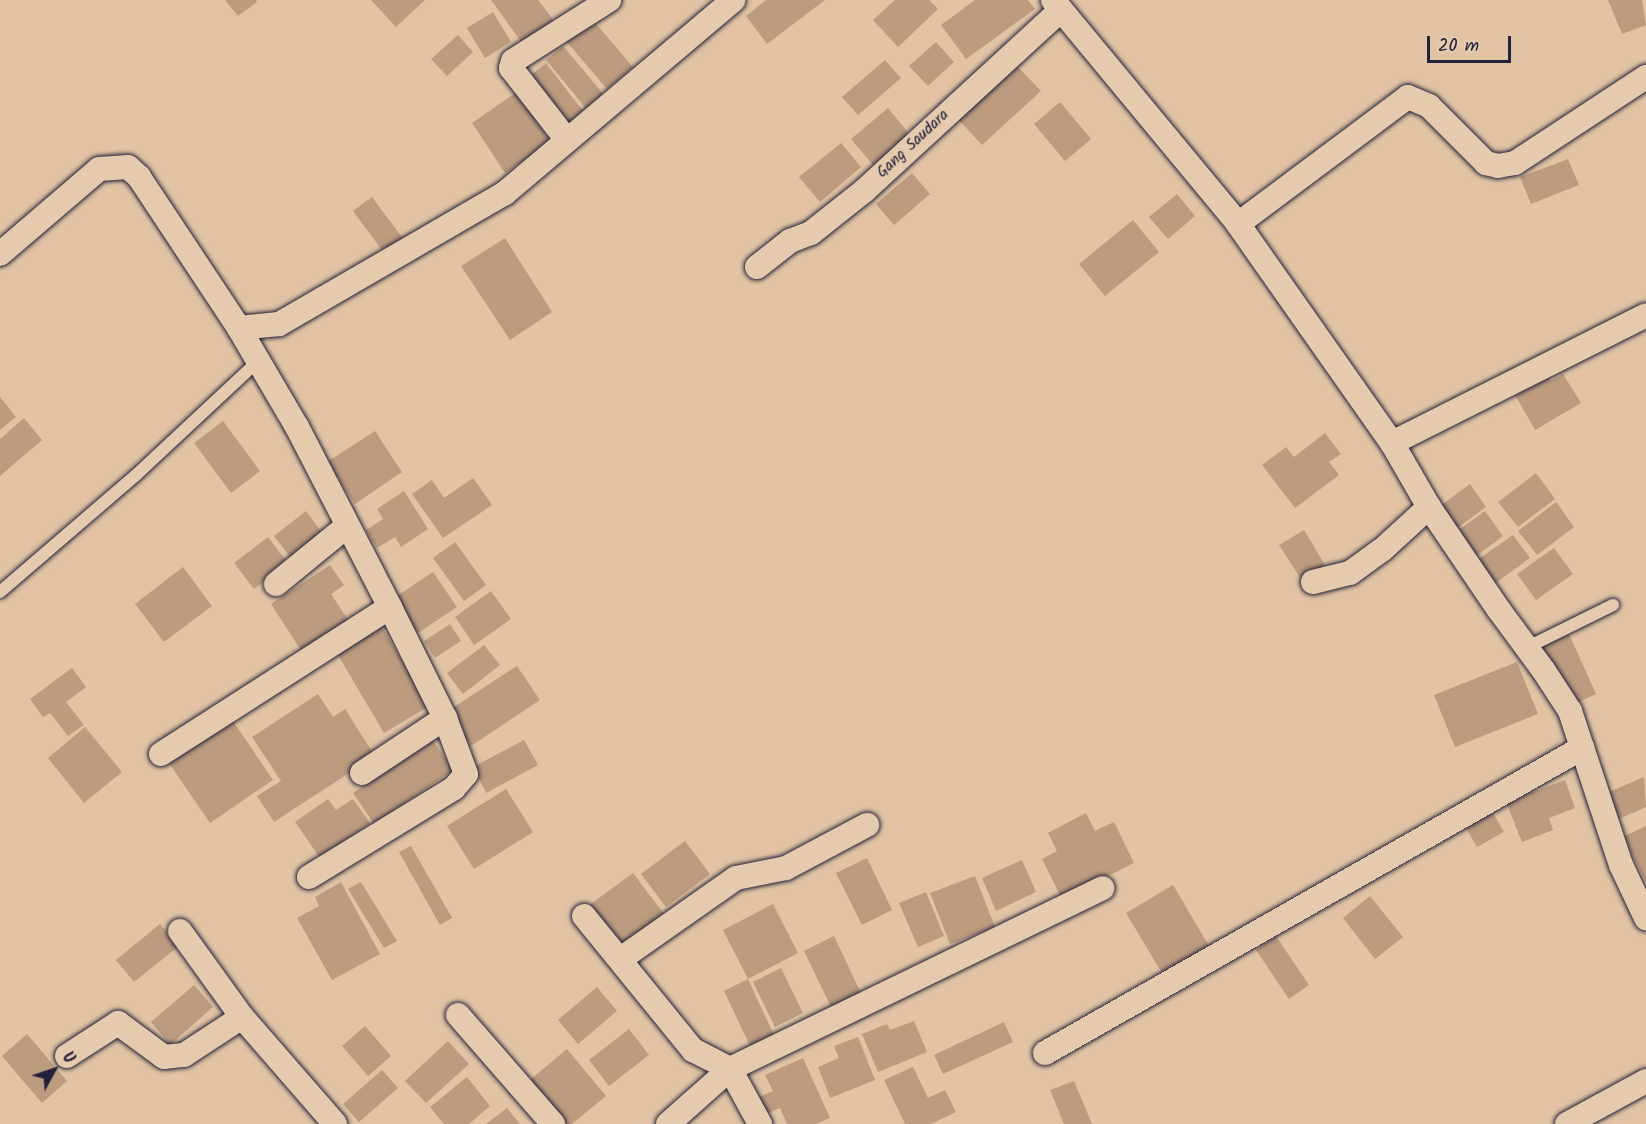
<!DOCTYPE html>
<html>
<head>
<meta charset="utf-8">
<style>
	body { margin:0 }
	#map { position:relative; width:1646px; height:1124px; overflow:hidden; background:#e2c3a3; font-family:Kalam,sans-serif }
	div>[style] { position:absolute }
	[style*='--x'] { left:calc(var(--x)*1px); top:calc(var(--y)*1px); width:calc(var(--w)*1px); rotate:calc(var(--a)*1deg) }
	.building>* { inset:0; background:#bd9b7e }
	.roads { filter:drop-shadow(0 0 2px #22223b) drop-shadow(0 0 2px #22223b) }
	.service>* { height:12px; margin:-6px; padding:0 6px; transform-origin:6px; border-radius:6px; background:#e6caad }
	.minor>* { height:24px; margin:-12px; padding:0 12px; transform-origin:12px; border-radius:12px; background:#e6caad }
	span { translate:-50% -50%; white-space:nowrap; text-align:center; line-height:1.15; -webkit-text-stroke:4.5px #e6caad; paint-order:stroke }
	.street-label { font-size:16px; color:#22223b }
	.north { position:absolute; left:24px; top:1040px; width:60px; height:60px; -webkit-text-stroke:4px #e6caad; paint-order:stroke; rotate:50deg; font-size:16px; font-weight:700; line-height:24px; text-align:center; color:#22223b }
	.north::after { content:''; display:block; margin:auto; width:21px; height:27px; background:#22223b; clip-path:polygon(50% 0,100% 100%,50% 72%,0 100%) }
	.scale { position:absolute; left:1427px; top:36px; width:84px; height:27px; box-sizing:border-box; border:3px solid #22223b; border-top:0; padding-left:8px; font-size:18px; line-height:21px; white-space:nowrap; color:#22223b; -webkit-text-stroke:4px #e6caad; paint-order:stroke }
</style>
</head>
<body>
<div id="map">
	<div class="building">
		<div style="clip-path:polygon(225px 0,256px 0,257px 2px,238px 16px)"></div>
		<div style="clip-path:polygon(371px 0,425px 0,396px 27px)"></div>
		<div style="clip-path:polygon(491px 0,538px 0,554px 21px,523px 44px)"></div>
		<div style="clip-path:polygon(766px 0,825px 0,767px 44px,746px 16px)"></div>
		<div style="clip-path:polygon(895px 0,929px 0,938px 9px,898px 47px,873px 20px)"></div>
		<div style="clip-path:polygon(975px 0,1028px 0,1035px 9px,966px 59px,941px 25px)"></div>
		<div style="clip-path:polygon(1608px 0,1642px 0,1646px 25px,1622px 34px)"></div>
		<div style="clip-path:polygon(493px 12px,511px 42px,485px 58px,467px 28px)"></div>
		<div style="clip-path:polygon(592px 19px,633px 67px,607px 89px,566px 41px)"></div>
		<div style="clip-path:polygon(458px 35px,473px 52px,447px 76px,431px 59px)"></div>
		<div style="clip-path:polygon(936px 42px,954px 62px,928px 86px,909px 66px)"></div>
		<div style="clip-path:polygon(563px 46px,606px 97px,589px 112px,546px 60px)"></div>
		<div style="clip-path:polygon(885px 60px,901px 78px,858px 115px,842px 97px)"></div>
		<div style="clip-path:polygon(546px 63px,586px 115px,564px 132px,524px 81px)"></div>
		<div style="clip-path:polygon(1015px 64px,1041px 91px,982px 145px,957px 118px)"></div>
		<div style="clip-path:polygon(517px 92px,551px 142px,505px 173px,472px 123px)"></div>
		<div style="clip-path:polygon(1060px 102px,1091px 139px,1065px 161px,1034px 124px)"></div>
		<div style="clip-path:polygon(888px 108px,910px 135px,873px 165px,851px 139px)"></div>
		<div style="clip-path:polygon(841px 143px,861px 167px,820px 202px,799px 177px)"></div>
		<div style="clip-path:polygon(1568px 159px,1579px 185px,1531px 204px,1520px 177px)"></div>
		<div style="clip-path:polygon(912px 173px,930px 194px,894px 225px,876px 204px)"></div>
		<div style="clip-path:polygon(1177px 194px,1195px 216px,1168px 239px,1149px 217px)"></div>
		<div style="clip-path:polygon(372px 197px,404px 240px,385px 254px,353px 211px)"></div>
		<div style="clip-path:polygon(1133px 220px,1159px 252px,1105px 296px,1079px 264px)"></div>
		<div style="clip-path:polygon(505px 238px,552px 312px,510px 340px,461px 266px)"></div>
		<div style="clip-path:polygon(1547px 374px,1551px 381px,1563px 374px,1581px 403px,1535px 430px,1514px 393px)"></div>
		<div style="clip-path:polygon(0 397px,16px 417px,0 430px)"></div>
		<div style="clip-path:polygon(24px 418px,42px 440px,0 476px,0 439px)"></div>
		<div style="clip-path:polygon(223px 421px,260px 471px,231px 493px,194px 443px)"></div>
		<div style="clip-path:polygon(375px 431px,402px 472px,355px 504px,327px 462px)"></div>
		<div style="clip-path:polygon(1325px 433px,1341px 454px,1329px 462px,1339px 475px,1295px 508px,1262px 465px,1286px 447px,1294px 457px)"></div>
		<div style="clip-path:polygon(1536px 473px,1555px 499px,1518px 527px,1498px 502px)"></div>
		<div style="clip-path:polygon(473px 478px,492px 505px,443px 538px,412px 494px,432px 480px,444px 498px)"></div>
		<div style="clip-path:polygon(1470px 484px,1486px 507px,1456px 529px,1440px 506px)"></div>
		<div style="clip-path:polygon(404px 491px,428px 529px,401px 547px,395px 537px,377px 548px,366px 530px,383px 519px,377px 509px)"></div>
		<div style="clip-path:polygon(1556px 502px,1574px 527px,1537px 555px,1518px 531px)"></div>
		<div style="clip-path:polygon(306px 511px,325px 537px,293px 561px,274px 536px)"></div>
		<div style="clip-path:polygon(1485px 511px,1503px 536px,1475px 557px,1457px 531px)"></div>
		<div style="clip-path:polygon(1304px 530px,1325px 565px,1301px 579px,1279px 545px)"></div>
		<div style="clip-path:polygon(1513px 535px,1530px 558px,1490px 587px,1473px 563px)"></div>
		<div style="clip-path:polygon(268px 537px,288px 563px,254px 589px,234px 563px)"></div>
		<div style="clip-path:polygon(455px 542px,486px 585px,464px 601px,433px 558px)"></div>
		<div style="clip-path:polygon(1554px 548px,1573px 574px,1536px 600px,1517px 574px)"></div>
		<div style="clip-path:polygon(330px 565px,344px 585px,331px 594px,351px 624px,304px 655px,271px 604px)"></div>
		<div style="clip-path:polygon(183px 567px,212px 606px,164px 642px,135px 604px)"></div>
		<div style="clip-path:polygon(433px 572px,457px 607px,418px 633px,394px 598px)"></div>
		<div style="clip-path:polygon(491px 591px,511px 619px,474px 645px,455px 617px)"></div>
		<div style="clip-path:polygon(377px 619px,429px 706px,384px 733px,332px 645px)"></div>
		<div style="clip-path:polygon(450px 624px,461px 641px,435px 658px,424px 641px)"></div>
		<div style="clip-path:polygon(1568px 632px,1596px 694px,1568px 707px,1540px 645px)"></div>
		<div style="clip-path:polygon(484px 645px,500px 665px,463px 694px,447px 673px)"></div>
		<div style="clip-path:polygon(1517px 662px,1538px 714px,1455px 747px,1434px 695px)"></div>
		<div style="clip-path:polygon(517px 666px,540px 700px,471px 746px,448px 711px)"></div>
		<div style="clip-path:polygon(72px 668px,86px 687px,66px 702px,84px 725px,68px 736px,50px 713px,43px 717px,30px 699px)"></div>
		<div style="clip-path:polygon(318px 694px,333px 717px,345px 709px,375px 756px,274px 822px,257px 796px,281px 781px,252px 737px)"></div>
		<div style="clip-path:polygon(228px 714px,273px 780px,210px 823px,165px 757px)"></div>
		<div style="clip-path:polygon(85px 727px,122px 772px,84px 803px,48px 758px)"></div>
		<div style="clip-path:polygon(432px 739px,453px 770px,374px 824px,353px 793px)"></div>
		<div style="clip-path:polygon(524px 740px,538px 765px,486px 793px,473px 767px)"></div>
		<div style="clip-path:polygon(1644px 777px,1646px 807px,1614px 821px,1602px 795px)"></div>
		<div style="clip-path:polygon(1565px 780px,1575px 808px,1549px 818px,1553px 830px,1522px 842px,1506px 802px)"></div>
		<div style="clip-path:polygon(506px 789px,533px 832px,474px 869px,447px 826px)"></div>
		<div style="clip-path:polygon(328px 799px,336px 810px,353px 799px,370px 823px,320px 858px,295px 822px)"></div>
		<div style="clip-path:polygon(1086px 813px,1095px 831px,1114px 822px,1134px 863px,1062px 899px,1042px 859px,1057px 851px,1048px 833px)"></div>
		<div style="clip-path:polygon(1493px 813px,1504px 832px,1477px 847px,1466px 828px)"></div>
		<div style="clip-path:polygon(1646px 826px,1646px 882px,1623px 837px)"></div>
		<div style="clip-path:polygon(685px 841px,710px 874px,666px 907px,641px 874px)"></div>
		<div style="clip-path:polygon(411px 846px,452px 918px,440px 925px,399px 852px)"></div>
		<div style="clip-path:polygon(867px 858px,892px 910px,862px 925px,836px 873px)"></div>
		<div style="clip-path:polygon(1022px 860px,1036px 892px,996px 911px,982px 878px)"></div>
		<div style="clip-path:polygon(633px 873px,664px 914px,620px 948px,588px 906px)"></div>
		<div style="clip-path:polygon(975px 876px,995px 927px,950px 944px,930px 893px)"></div>
		<div style="clip-path:polygon(341px 882px,380px 954px,332px 980px,297px 918px,319px 906px,315px 897px)"></div>
		<div style="clip-path:polygon(361px 882px,397px 941px,384px 948px,348px 889px)"></div>
		<div style="clip-path:polygon(1173px 885px,1209px 946px,1162px 973px,1126px 913px)"></div>
		<div style="clip-path:polygon(926px 892px,944px 936px,918px 947px,899px 903px)"></div>
		<div style="clip-path:polygon(1370px 896px,1403px 937px,1375px 959px,1343px 918px)"></div>
		<div style="clip-path:polygon(773px 904px,798px 953px,748px 979px,723px 930px)"></div>
		<div style="clip-path:polygon(160px 924px,179px 946px,134px 982px,116px 960px)"></div>
		<div style="clip-path:polygon(834px 936px,861px 993px,831px 1007px,804px 951px)"></div>
		<div style="clip-path:polygon(1276px 936px,1309px 985px,1289px 999px,1256px 950px)"></div>
		<div style="clip-path:polygon(781px 968px,803px 1013px,775px 1027px,753px 982px)"></div>
		<div style="clip-path:polygon(748px 979px,774px 1035px,750px 1046px,724px 991px)"></div>
		<div style="clip-path:polygon(194px 985px,213px 1007px,170px 1045px,151px 1022px)"></div>
		<div style="clip-path:polygon(597px 987px,617px 1011px,578px 1044px,558px 1020px)"></div>
		<div style="clip-path:polygon(914px 1021px,927px 1052px,878px 1072px,862px 1034px,887px 1024px,890px 1030px)"></div>
		<div style="clip-path:polygon(1004px 1022px,1013px 1042px,943px 1074px,934px 1055px)"></div>
		<div style="clip-path:polygon(365px 1026px,391px 1056px,368px 1076px,342px 1046px)"></div>
		<div style="clip-path:polygon(629px 1029px,649px 1055px,609px 1086px,589px 1060px)"></div>
		<div style="clip-path:polygon(27px 1034px,67px 1081px,42px 1103px,2px 1056px)"></div>
		<div style="clip-path:polygon(858px 1037px,875px 1080px,830px 1098px,818px 1067px,839px 1058px,834px 1046px)"></div>
		<div style="clip-path:polygon(448px 1041px,469px 1064px,426px 1103px,405px 1081px)"></div>
		<div style="clip-path:polygon(567px 1049px,606px 1096px,572px 1124px,558px 1124px,525px 1084px)"></div>
		<div style="clip-path:polygon(803px 1058px,830px 1118px,816px 1124px,787px 1124px,780px 1108px,765px 1114px,757px 1098px,773px 1091px,765px 1075px)"></div>
		<div style="clip-path:polygon(913px 1067px,928px 1098px,945px 1090px,956px 1112px,931px 1124px,905px 1124px,884px 1080px)"></div>
		<div style="clip-path:polygon(382px 1070px,398px 1088px,359px 1122px,343px 1104px)"></div>
		<div style="clip-path:polygon(467px 1077px,490px 1106px,469px 1124px,444px 1124px,430px 1107px)"></div>
		<div style="clip-path:polygon(1074px 1081px,1092px 1124px,1064px 1124px,1050px 1090px)"></div>
		<div style="clip-path:polygon(507px 1108px,520px 1124px,486px 1124px)"></div>
	</div>
	<div class="roads">
		<div class="service">
			<div style="--x:0;--y:592;--w:179;--a:-40.7"></div>
			<div style="--x:136;--y:475;--w:166;--a:-43"></div>
			<div style="--x:1528;--y:647;--w:95;--a:-26.3"></div>
		</div>
		<div class="minor">
			<div style="--x:1053;--y:0;--w:291;--a:50.4"></div>
			<div style="--x:1238;--y:224;--w:268;--a:54.9"></div>
			<div style="--x:1392;--y:443;--w:74;--a:60"></div>
			<div style="--x:1429;--y:507;--w:125;--a:55.8"></div>
			<div style="--x:1499;--y:610;--w:76;--a:53.6"></div>
			<div style="--x:1544;--y:671;--w:48;--a:57"></div>
			<div style="--x:1570;--y:711;--w:162;--a:71.7"></div>
			<div style="--x:1621;--y:865;--w:59;--a:64.7"></div>
			<div style="--x:567;--y:140;--w:91;--a:-127.9"></div>
			<div style="--x:511;--y:68;--w:7;--a:-74"></div>
			<div style="--x:513;--y:61;--w:114;--a:-32.4"></div>
			<div style="--x:1238;--y:224;--w:212;--a:-36.8"></div>
			<div style="--x:1408;--y:97;--w:23;--a:23"></div>
			<div style="--x:1429;--y:106;--w:81;--a:45"></div>
			<div style="--x:1486;--y:163;--w:12;--a:14"></div>
			<div style="--x:1498;--y:166;--w:17;--a:-10"></div>
			<div style="--x:1515;--y:163;--w:157;--a:-33.3"></div>
			<div style="--x:0;--y:254;--w:130;--a:-40.6"></div>
			<div style="--x:99;--y:169;--w:29;--a:-4"></div>
			<div style="--x:128;--y:167;--w:15;--a:42"></div>
			<div style="--x:139;--y:177;--w:181;--a:56.5"></div>
			<div style="--x:757;--y:267;--w:42;--a:-38.2"></div>
			<div style="--x:790;--y:241;--w:22;--a:-21"></div>
			<div style="--x:811;--y:233;--w:69;--a:-38.5"></div>
			<div style="--x:865;--y:190;--w:266;--a:-42.6"></div>
			<div style="--x:1392;--y:443;--w:284;--a:-26.7"></div>
			<div style="--x:1313;--y:582;--w:38;--a:-14"></div>
			<div style="--x:1350;--y:573;--w:39;--a:-36"></div>
			<div style="--x:1382;--y:550;--w:64;--a:-42.5"></div>
			<div style="--x:276;--y:584;--w:90;--a:-39.2"></div>
			<div style="--x:161;--y:754;--w:272;--a:-32.7"></div>
			<div style="--x:362;--y:773;--w:100;--a:-33.5"></div>
			<div style="--x:309;--y:877;--w:170;--a:-31.5"></div>
			<div style="--x:454;--y:788;--w:18;--a:-49"></div>
			<div style="--x:466;--y:774;--w:60;--a:-110.6"></div>
			<div style="--x:445;--y:718;--w:124;--a:-116.4"></div>
			<div style="--x:390;--y:607;--w:203;--a:-117.3"></div>
			<div style="--x:297;--y:427;--w:115;--a:-120.4"></div>
			<div style="--x:239;--y:328;--w:40;--a:-5.7"></div>
			<div style="--x:279;--y:324;--w:261;--a:-30.1"></div>
			<div style="--x:505;--y:193;--w:299;--a:-40.2"></div>
			<div style="--x:584;--y:916;--w:173;--a:50.9"></div>
			<div style="--x:693;--y:1050;--w:42;--a:27.2"></div>
			<div style="--x:180;--y:931;--w:106;--a:54.2"></div>
			<div style="--x:242;--y:1017;--w:142;--a:49"></div>
			<div style="--x:622;--y:958;--w:139;--a:-35.1"></div>
			<div style="--x:736;--y:878;--w:51;--a:-11.3"></div>
			<div style="--x:786;--y:868;--w:92;--a:-28"></div>
			<div style="--x:458;--y:1015;--w:145;--a:48.9"></div>
			<div style="--x:1045;--y:1053;--w:618;--a:-29.6"></div>
			<div style="--x:67;--y:1056;--w:61;--a:-32.9"></div>
			<div style="--x:118;--y:1023;--w:57;--a:36.5"></div>
			<div style="--x:164;--y:1057;--w:20;--a:-6"></div>
			<div style="--x:184;--y:1055;--w:69;--a:-33.2"></div>
			<div style="--x:730;--y:1069;--w:63;--a:61.4"></div>
			<div style="--x:668;--y:1124;--w:83;--a:-41.6"></div>
			<div style="--x:730;--y:1069;--w:414;--a:-25.9"></div>
			<div style="--x:1567;--y:1124;--w:90;--a:-28.6"></div>
		</div>
	</div>
	<div class="street-label">
		<span style="left:913px;top:144px;rotate:-43deg">Gang Saudara</span>
	</div>
	<div class="north">U</div>
	<div class="scale">20 m</div>
</div>
</body>
</html>
